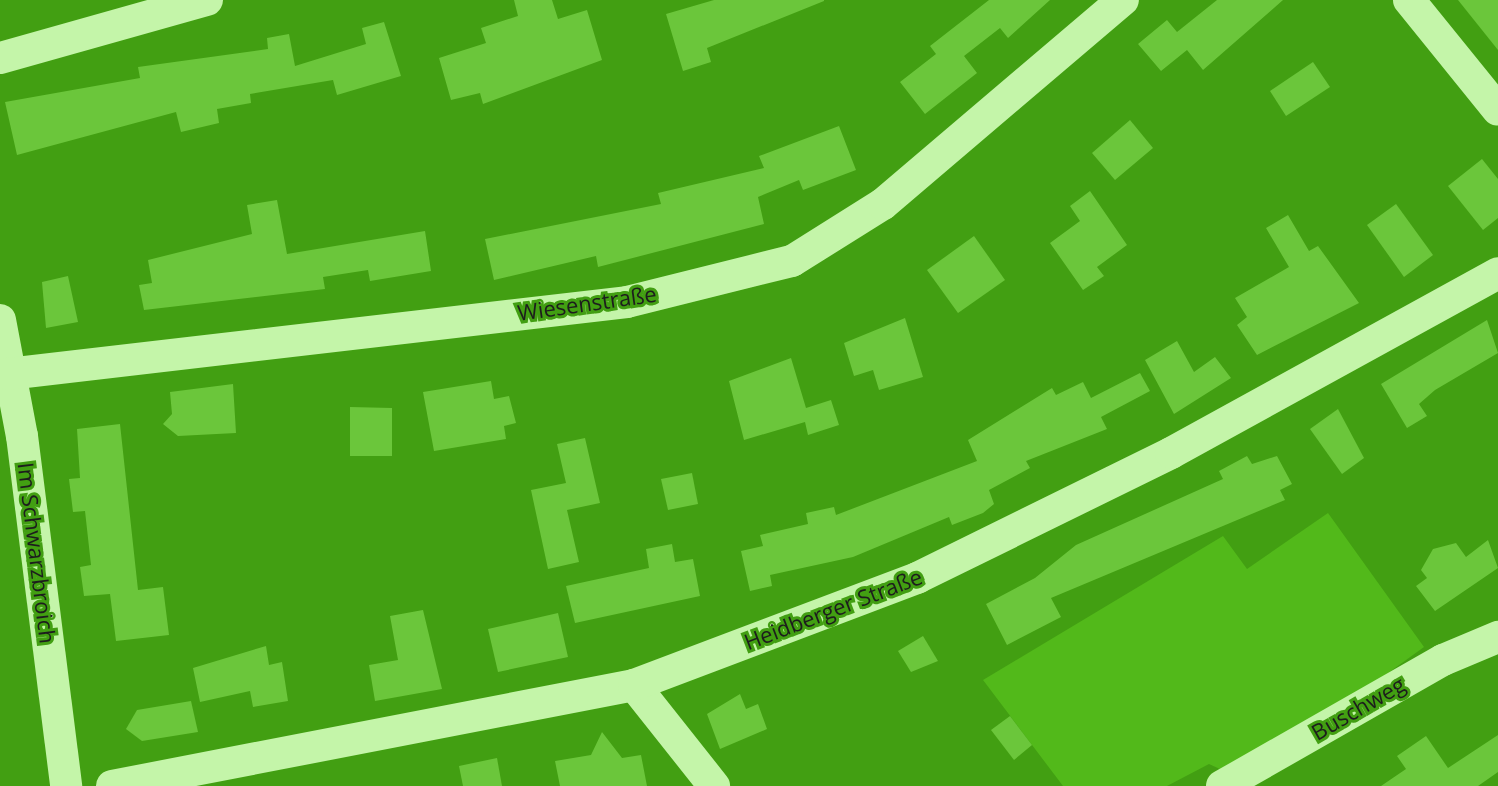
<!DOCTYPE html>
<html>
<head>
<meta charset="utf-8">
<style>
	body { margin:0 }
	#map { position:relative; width:1498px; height:786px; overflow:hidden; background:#429f12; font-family:"Open Sans",sans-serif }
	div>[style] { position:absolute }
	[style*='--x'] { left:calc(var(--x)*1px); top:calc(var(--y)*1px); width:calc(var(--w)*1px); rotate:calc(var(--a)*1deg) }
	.green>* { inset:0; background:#52b91a }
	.building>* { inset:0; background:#6bc63b }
	.street>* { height:32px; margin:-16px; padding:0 16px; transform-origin:16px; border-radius:16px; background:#c4f5a9 }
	span { translate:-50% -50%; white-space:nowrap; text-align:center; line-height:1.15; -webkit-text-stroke:6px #429f12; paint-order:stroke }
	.street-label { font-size:22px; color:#1d1d1d }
</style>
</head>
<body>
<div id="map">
	<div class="green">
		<div style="clip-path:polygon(1328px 513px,1424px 647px,1359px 694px,1222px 770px,1209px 764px,1167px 786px,1063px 786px,983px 680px,1223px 536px,1247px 569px)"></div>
	</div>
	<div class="building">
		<div style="clip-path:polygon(514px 0,552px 0,558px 19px,587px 10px,602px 60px,483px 104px,480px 93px,451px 100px,439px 58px,486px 43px,481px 28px,518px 16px)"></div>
		<div style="clip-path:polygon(714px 0,824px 0,824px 1px,707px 48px,711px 62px,683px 71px,666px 14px)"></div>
		<div style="clip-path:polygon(989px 0,1050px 0,1008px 38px,1000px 28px,964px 56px,977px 73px,925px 114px,900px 82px,936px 54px,930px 46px)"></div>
		<div style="clip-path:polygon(1217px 0,1283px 0,1203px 70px,1187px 50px,1161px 71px,1138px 44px,1167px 20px,1177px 32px)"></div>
		<div style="clip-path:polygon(1458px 0,1498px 0,1498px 50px)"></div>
		<div style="clip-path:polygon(384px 22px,401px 76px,337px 95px,333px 80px,250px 94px,251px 103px,217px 109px,219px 123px,181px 132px,176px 112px,17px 155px,5px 102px,140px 78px,138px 67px,268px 49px,267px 38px,289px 34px,295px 66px,366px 44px,362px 28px)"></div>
		<div style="clip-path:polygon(1313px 62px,1330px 87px,1286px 116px,1270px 91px)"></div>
		<div style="clip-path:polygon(1130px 120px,1153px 148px,1115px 180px,1092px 153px)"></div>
		<div style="clip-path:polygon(839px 126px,856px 170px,803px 190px,799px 180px,758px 197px,764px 224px,598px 267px,596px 256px,494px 280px,485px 239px,661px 204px,658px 193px,764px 168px,759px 156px)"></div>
		<div style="clip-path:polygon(1482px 159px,1498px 179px,1498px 218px,1483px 230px,1448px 186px)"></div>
		<div style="clip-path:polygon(1090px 191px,1127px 245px,1097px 267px,1104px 276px,1083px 290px,1050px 243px,1080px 221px,1070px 206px)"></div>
		<div style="clip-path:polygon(277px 200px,287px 254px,425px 231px,431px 271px,370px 281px,368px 270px,323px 277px,325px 289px,144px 310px,139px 285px,152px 283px,148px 260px,252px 234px,247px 205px)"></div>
		<div style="clip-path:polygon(1396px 204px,1433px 255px,1404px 277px,1367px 225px)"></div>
		<div style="clip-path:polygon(1288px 215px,1309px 251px,1318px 246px,1359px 303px,1257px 355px,1237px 325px,1247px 317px,1235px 298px,1289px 267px,1266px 228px)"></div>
		<div style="clip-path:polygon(974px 236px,1005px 280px,958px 313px,927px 270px)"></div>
		<div style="clip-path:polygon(68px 276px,78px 322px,46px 328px,42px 282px)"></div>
		<div style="clip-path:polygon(905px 318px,923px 377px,879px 390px,873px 370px,854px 376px,844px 343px)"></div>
		<div style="clip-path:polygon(1487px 320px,1498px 353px,1435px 390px,1419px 404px,1427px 416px,1407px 428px,1381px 384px)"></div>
		<div style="clip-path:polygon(1177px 341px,1194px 372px,1215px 357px,1231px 378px,1174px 414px,1145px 360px)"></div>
		<div style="clip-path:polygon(791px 358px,806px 408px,831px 400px,839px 425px,808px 435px,805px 422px,744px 440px,729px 381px)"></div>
		<div style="clip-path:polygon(1140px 373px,1150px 391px,1101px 417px,1107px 429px,1026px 461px,1030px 468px,989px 490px,994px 504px,983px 513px,952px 525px,949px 517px,853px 557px,770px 575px,772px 586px,750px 591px,741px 551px,763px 546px,760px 535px,808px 524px,806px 513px,834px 507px,836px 515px,977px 461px,968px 440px,1052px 388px,1056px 395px,1083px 382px,1091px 398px)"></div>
		<div style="clip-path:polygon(491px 381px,494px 399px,509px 396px,516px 423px,504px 426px,506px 439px,434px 451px,423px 392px)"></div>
		<div style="clip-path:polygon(233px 384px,236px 433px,178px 436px,163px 424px,172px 414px,170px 392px)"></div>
		<div style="clip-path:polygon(350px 407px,392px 408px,392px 456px,350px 456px)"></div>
		<div style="clip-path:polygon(1338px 409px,1364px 458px,1342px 474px,1310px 429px)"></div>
		<div style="clip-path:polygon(120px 424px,138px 590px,163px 587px,169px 635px,116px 641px,110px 594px,84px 596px,80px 567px,91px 565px,85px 511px,73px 512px,69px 479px,80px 478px,77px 429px)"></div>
		<div style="clip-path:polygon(585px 438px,600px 503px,567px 510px,579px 562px,548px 569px,531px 490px,566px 483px,557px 444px)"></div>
		<div style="clip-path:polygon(1247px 456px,1252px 464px,1277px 456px,1292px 484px,1280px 490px,1285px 500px,1051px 598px,1061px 617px,1007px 645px,986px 604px,1035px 578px,1076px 545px,1223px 479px,1219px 471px)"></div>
		<div style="clip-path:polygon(692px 473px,698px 504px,668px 510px,661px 479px)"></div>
		<div style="clip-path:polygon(1488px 540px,1498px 568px,1435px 611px,1416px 586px,1427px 578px,1421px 570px,1433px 549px,1456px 543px,1466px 557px)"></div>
		<div style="clip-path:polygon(672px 544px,675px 562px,693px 559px,700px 596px,575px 623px,566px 586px,649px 568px,646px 549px)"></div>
		<div style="clip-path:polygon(423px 610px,442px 689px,375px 701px,369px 665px,398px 660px,390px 616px)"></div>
		<div style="clip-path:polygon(558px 613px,568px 657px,498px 672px,488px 629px)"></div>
		<div style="clip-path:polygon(923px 636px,938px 661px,911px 672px,898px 651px)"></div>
		<div style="clip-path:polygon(266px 646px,269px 665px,282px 662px,288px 701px,253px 707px,250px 691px,200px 702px,193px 668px)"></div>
		<div style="clip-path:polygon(740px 694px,746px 709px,758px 704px,767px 729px,720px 749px,707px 714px)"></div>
		<div style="clip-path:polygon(191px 701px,198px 732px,142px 741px,126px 729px,137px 710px)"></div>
		<div style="clip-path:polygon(1010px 716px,1032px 745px,1014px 760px,991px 730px)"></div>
		<div style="clip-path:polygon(602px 732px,622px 758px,641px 755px,647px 786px,560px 786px,555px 761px,591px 755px)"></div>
		<div style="clip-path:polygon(1498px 735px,1498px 772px,1478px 786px,1381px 786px,1406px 769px,1397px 756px,1426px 736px,1448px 768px)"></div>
		<div style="clip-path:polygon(497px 758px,502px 786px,463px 786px,459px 766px)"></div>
	</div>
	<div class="street">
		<div style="--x:1409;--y:0;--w:141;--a:51"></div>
		<div style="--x:0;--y:58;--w:215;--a:-15.7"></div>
		<div style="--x:0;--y:320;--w:118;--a:79.3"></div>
		<div style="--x:22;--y:436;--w:353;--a:82.8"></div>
		<div style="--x:8;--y:374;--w:623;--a:-6.63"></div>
		<div style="--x:627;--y:302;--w:170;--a:-14"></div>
		<div style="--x:792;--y:261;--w:107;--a:-32.1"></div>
		<div style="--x:883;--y:204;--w:315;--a:-40.4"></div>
		<div style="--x:634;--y:685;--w:129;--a:51.6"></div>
		<div style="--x:112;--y:786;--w:532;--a:-10.95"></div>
		<div style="--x:634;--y:685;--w:303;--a:-20.7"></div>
		<div style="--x:917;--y:578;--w:283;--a:-26.2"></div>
		<div style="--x:1171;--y:453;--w:373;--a:-28.8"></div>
		<div style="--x:1222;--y:786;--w:254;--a:-29.7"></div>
		<div style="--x:1443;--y:660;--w:60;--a:-22.7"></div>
	</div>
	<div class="street-label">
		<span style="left:587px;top:303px;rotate:-8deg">Wiesenstraße</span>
		<span style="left:37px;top:553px;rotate:83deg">Im Schwarzbroich</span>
		<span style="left:833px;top:609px;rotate:-21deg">Heidberger Straße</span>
		<span style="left:1358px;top:708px;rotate:-30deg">Buschweg</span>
	</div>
</div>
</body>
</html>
